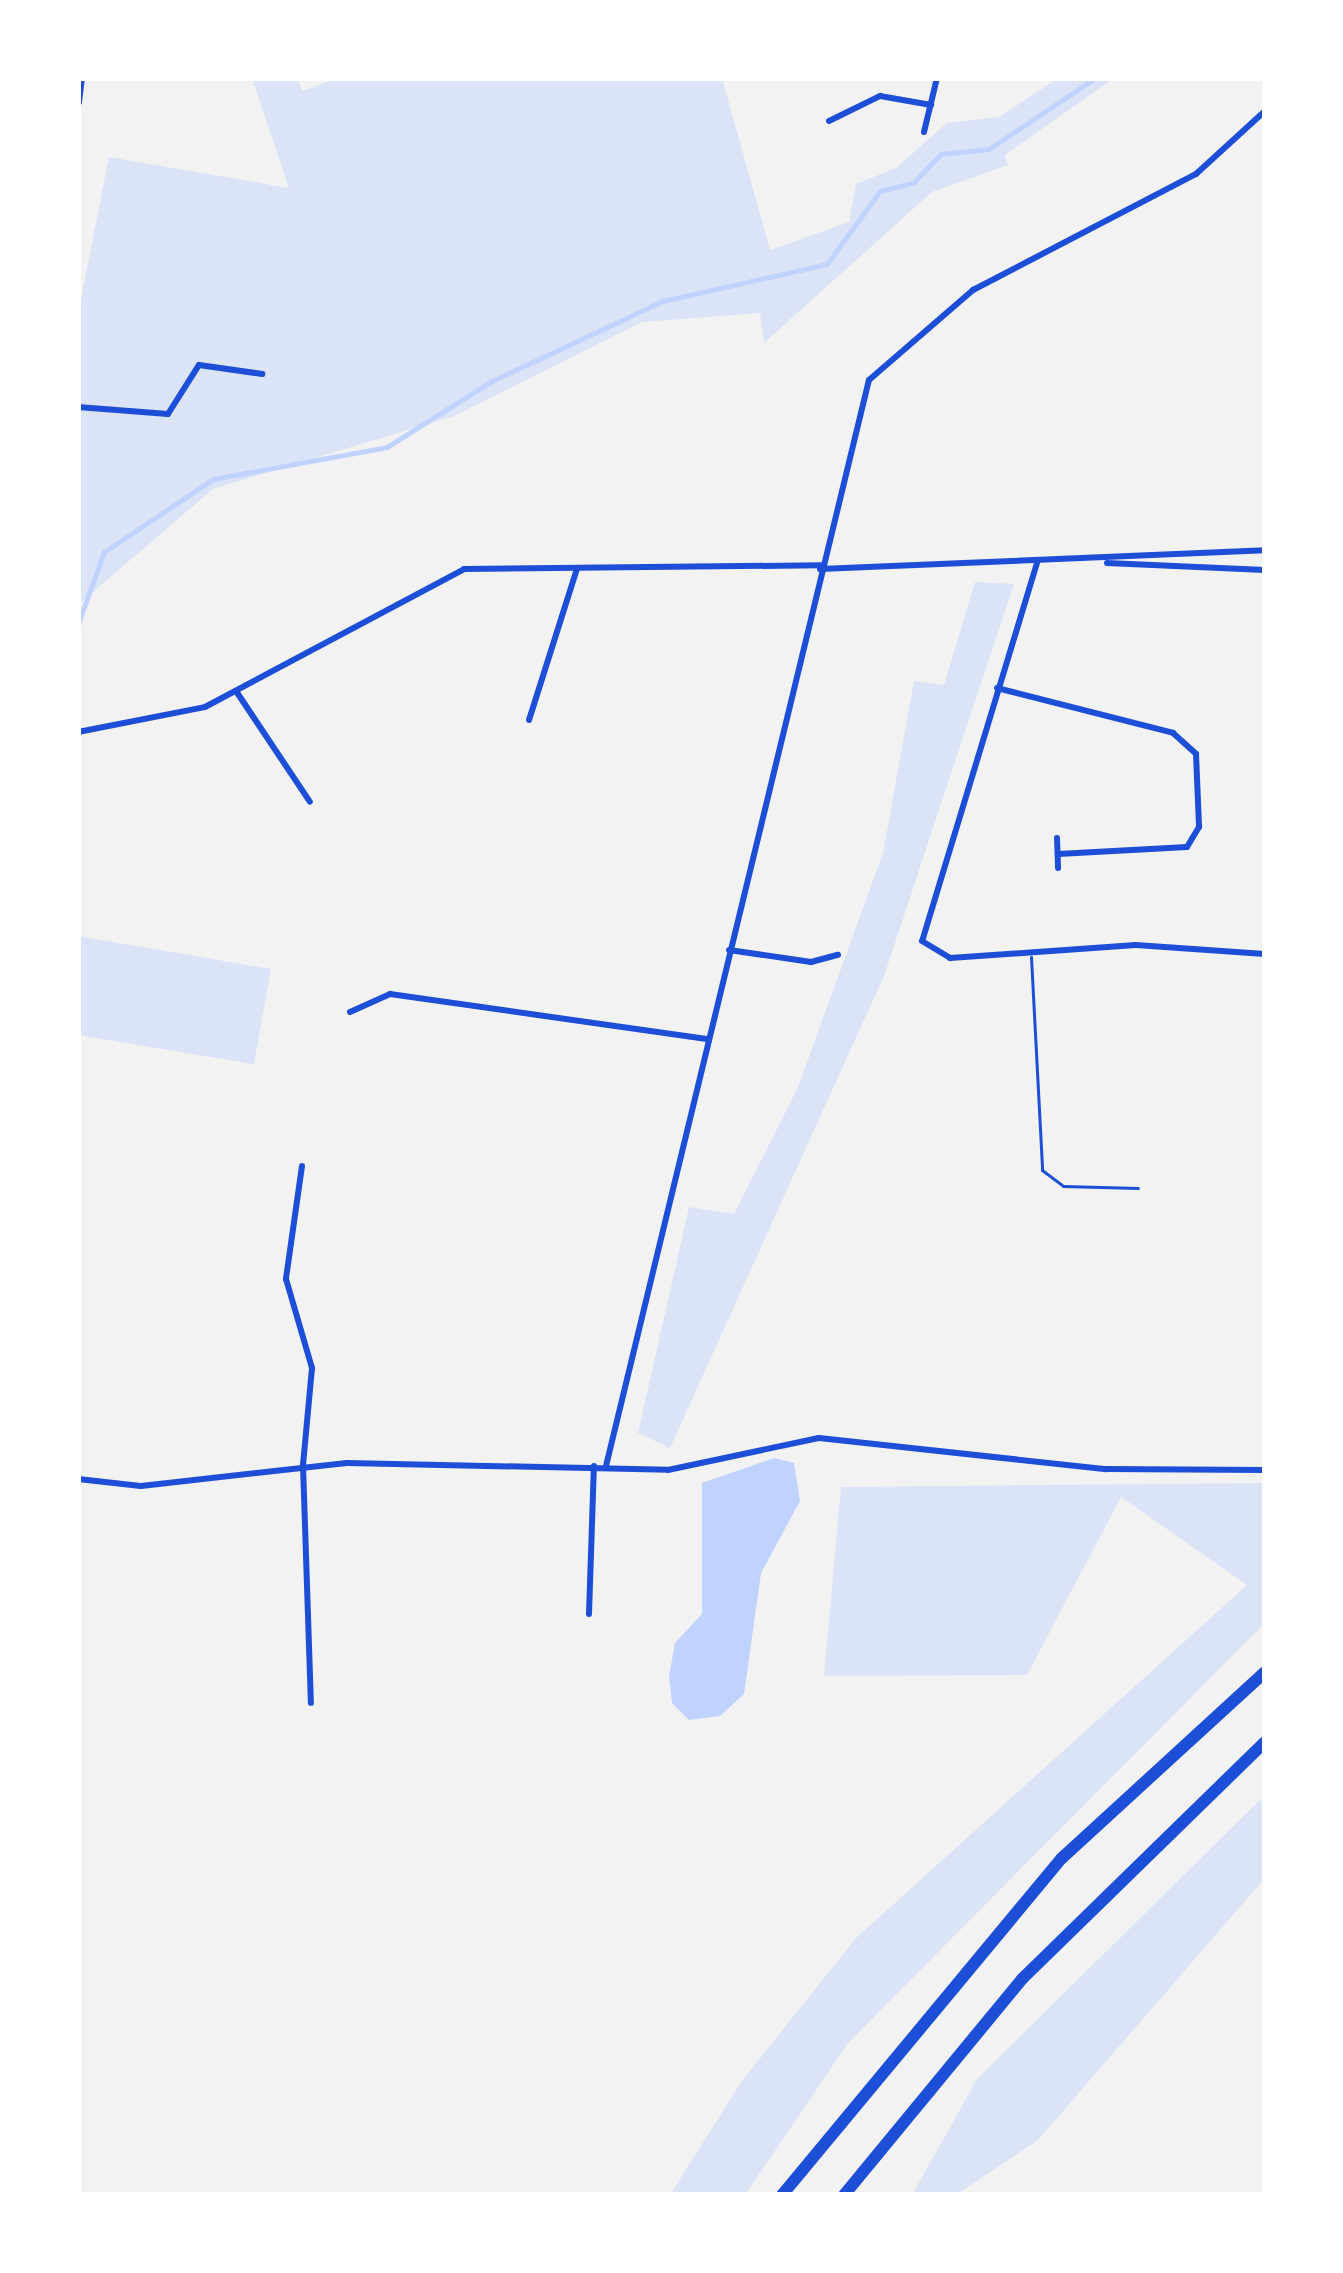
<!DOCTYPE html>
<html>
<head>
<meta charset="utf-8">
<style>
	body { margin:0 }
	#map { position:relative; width:1343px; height:2273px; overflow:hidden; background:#f2f2f2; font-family:Montserrat,sans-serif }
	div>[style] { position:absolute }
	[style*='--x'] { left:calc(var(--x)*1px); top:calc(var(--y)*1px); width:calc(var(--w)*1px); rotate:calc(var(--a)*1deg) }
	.green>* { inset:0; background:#dbe4f7 }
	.water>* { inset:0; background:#bfd3fe }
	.stream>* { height:4.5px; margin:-2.25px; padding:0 2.25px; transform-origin:2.25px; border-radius:2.25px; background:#bfd3fe }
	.service>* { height:3px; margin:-1.5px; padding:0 1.5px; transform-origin:1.5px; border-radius:1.5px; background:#1d4ed8 }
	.minor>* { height:6px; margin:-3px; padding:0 3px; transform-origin:3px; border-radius:3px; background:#1d4ed8 }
	.tertiary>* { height:8px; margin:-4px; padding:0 4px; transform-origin:4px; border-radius:4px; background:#1d4ed8 }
	.motorway>* { height:12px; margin:-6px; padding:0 6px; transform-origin:6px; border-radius:6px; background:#1d4ed8 }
	span { translate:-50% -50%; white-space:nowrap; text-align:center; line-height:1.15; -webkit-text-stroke:10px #fff; paint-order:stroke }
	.frame { position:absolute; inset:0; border:81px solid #fff; pointer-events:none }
</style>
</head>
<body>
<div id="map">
	<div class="green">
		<div style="clip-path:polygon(252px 78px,298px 78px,302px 91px,338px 78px,722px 78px,770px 250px,849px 222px,856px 184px,896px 168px,947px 123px,999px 117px,1058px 78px,1114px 78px,1005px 155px,1008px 165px,932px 192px,764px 343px,760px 313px,642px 322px,454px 416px,213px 489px,78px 605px,78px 314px,109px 157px,289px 188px)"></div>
		<div style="clip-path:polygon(975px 582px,1014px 584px,884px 976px,670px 1448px,638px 1433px,689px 1207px,734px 1214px,798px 1087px,883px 853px,914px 681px,944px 685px)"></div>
		<div style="clip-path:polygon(78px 936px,271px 969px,254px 1064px,78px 1035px)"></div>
		<div style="clip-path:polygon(1265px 1483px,1265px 1623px,848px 2043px,745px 2195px,670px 2195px,741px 2082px,856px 1938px,1247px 1585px,1121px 1497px,1027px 1675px,824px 1676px,841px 1487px)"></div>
		<div style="clip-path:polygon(1265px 1795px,1265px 1878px,1038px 2140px,956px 2195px,912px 2195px,977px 2079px)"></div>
	</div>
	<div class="water">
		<div style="clip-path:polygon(774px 1458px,794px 1463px,800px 1501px,761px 1573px,744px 1694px,720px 1716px,689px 1720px,672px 1703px,669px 1676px,675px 1643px,702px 1614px,702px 1483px)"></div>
	</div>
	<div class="stream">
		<div style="--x:78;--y:624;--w:77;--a:-70.1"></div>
		<div style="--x:104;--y:552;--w:131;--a:-33.8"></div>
		<div style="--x:213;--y:479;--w:177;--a:-10.4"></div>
		<div style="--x:387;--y:447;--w:124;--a:-32.2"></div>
		<div style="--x:492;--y:381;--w:189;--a:-25.1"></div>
		<div style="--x:663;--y:301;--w:168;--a:-12.7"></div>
		<div style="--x:827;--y:264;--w:90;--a:-54"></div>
		<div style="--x:880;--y:191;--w:34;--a:-14"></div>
		<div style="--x:913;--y:183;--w:40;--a:-46"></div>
		<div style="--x:941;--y:154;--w:48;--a:-5.9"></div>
		<div style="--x:989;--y:149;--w:128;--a:-33.8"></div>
	</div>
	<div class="service">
		<div style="--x:1031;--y:957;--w:213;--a:87"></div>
		<div style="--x:1042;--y:1170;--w:26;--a:37"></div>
		<div style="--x:1063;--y:1186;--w:75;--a:1.5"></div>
	</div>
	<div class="minor">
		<div style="--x:829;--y:121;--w:57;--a:-26.1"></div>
		<div style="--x:880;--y:96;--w:52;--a:10"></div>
		<div style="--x:924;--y:132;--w:56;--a:-76.5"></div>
		<div style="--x:78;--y:407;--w:90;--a:4.4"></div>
		<div style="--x:168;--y:414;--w:58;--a:-57.7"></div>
		<div style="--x:199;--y:365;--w:64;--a:8.1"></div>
		<div style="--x:1037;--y:563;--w:395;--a:106.9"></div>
		<div style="--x:922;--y:941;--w:33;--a:31"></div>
		<div style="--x:950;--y:958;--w:186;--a:-4"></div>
		<div style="--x:1136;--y:945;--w:129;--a:4"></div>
		<div style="--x:1107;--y:563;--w:158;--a:2.5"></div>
		<div style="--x:820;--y:569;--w:445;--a:-2.4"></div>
		<div style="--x:997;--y:688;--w:182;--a:14.3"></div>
		<div style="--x:1173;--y:733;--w:31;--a:42"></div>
		<div style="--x:1196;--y:754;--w:73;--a:87.6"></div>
		<div style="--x:1199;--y:827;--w:23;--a:121"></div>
		<div style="--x:1187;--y:847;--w:129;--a:176.9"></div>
		<div style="--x:236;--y:691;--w:133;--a:56.3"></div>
		<div style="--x:529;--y:720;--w:158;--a:-72.4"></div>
		<div style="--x:78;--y:732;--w:129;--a:-11.1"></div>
		<div style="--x:205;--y:707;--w:293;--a:-28"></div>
		<div style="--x:464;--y:569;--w:357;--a:-0.6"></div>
		<div style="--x:1057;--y:838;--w:30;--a:88"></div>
		<div style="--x:729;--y:950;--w:83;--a:8.3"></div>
		<div style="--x:811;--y:962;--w:28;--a:-15"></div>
		<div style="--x:350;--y:1012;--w:44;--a:-24.2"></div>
		<div style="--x:390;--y:994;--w:320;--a:8.1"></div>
		<div style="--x:302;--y:1166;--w:114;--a:98.1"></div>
		<div style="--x:286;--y:1279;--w:93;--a:73.7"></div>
		<div style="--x:312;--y:1368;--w:97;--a:95.3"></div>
		<div style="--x:303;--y:1465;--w:238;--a:88.1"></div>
		<div style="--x:606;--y:1466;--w:1117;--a:-76.39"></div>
		<div style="--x:869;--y:380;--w:138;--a:-40.9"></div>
		<div style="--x:973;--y:290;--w:251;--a:-27.5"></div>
		<div style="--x:1196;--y:174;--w:93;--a:-42.4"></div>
		<div style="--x:78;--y:1479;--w:63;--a:6.3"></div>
		<div style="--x:141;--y:1486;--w:207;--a:-6.4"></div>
		<div style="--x:347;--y:1463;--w:321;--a:1.2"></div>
		<div style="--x:668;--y:1470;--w:154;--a:-12"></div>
		<div style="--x:819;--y:1438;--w:289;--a:6.2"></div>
		<div style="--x:1106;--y:1469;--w:159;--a:0.4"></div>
		<div style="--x:589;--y:1614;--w:148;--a:-88.1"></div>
	</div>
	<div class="tertiary">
		<div style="--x:78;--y:102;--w:24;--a:-83"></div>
	</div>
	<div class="motorway">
		<div style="--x:782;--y:2195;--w:438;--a:-50.3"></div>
		<div style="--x:1062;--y:1858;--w:275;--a:-42.5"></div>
		<div style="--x:844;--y:2195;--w:280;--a:-50.5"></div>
		<div style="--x:1022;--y:1979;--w:339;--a:-44.3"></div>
	</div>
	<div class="frame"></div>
</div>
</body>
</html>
